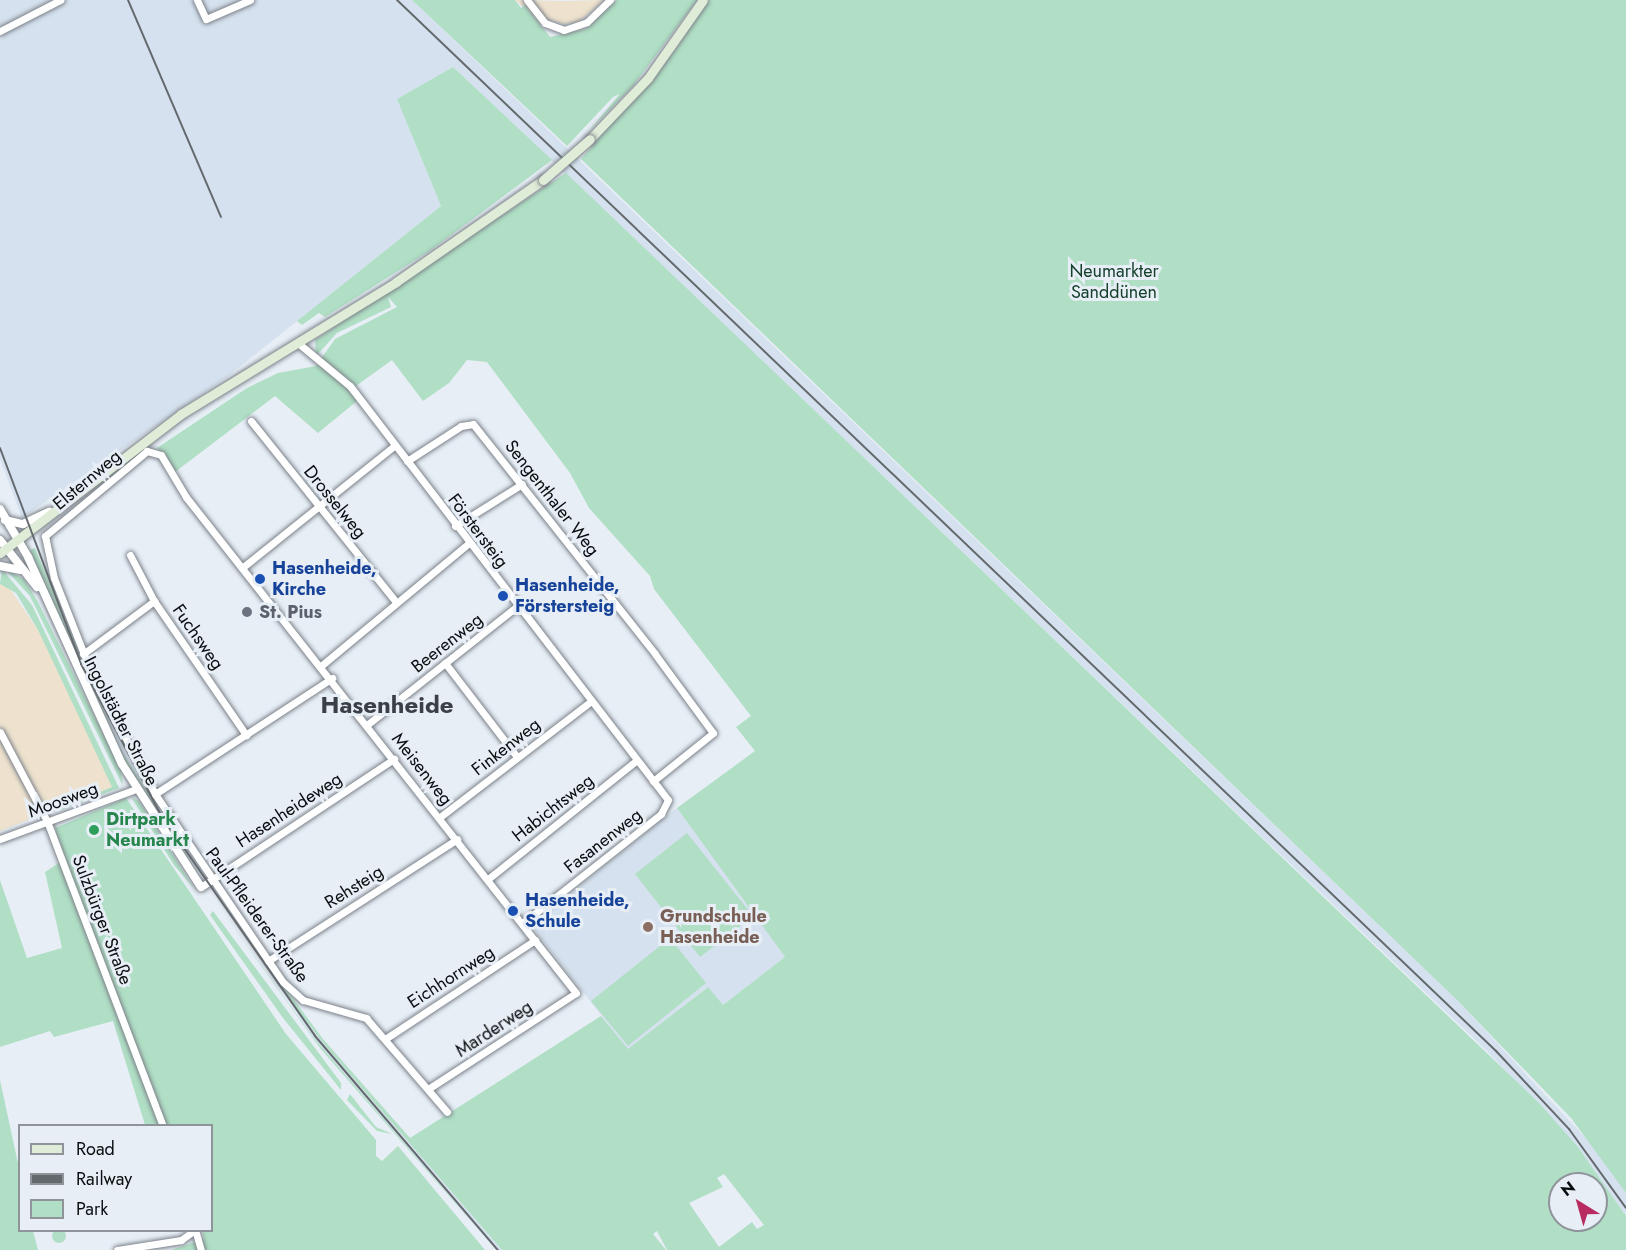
<!DOCTYPE html>
<html>
<head>
<meta charset="utf-8">
<style>
	body { margin:0 }
	#map { position:relative; width:1626px; height:1250px; overflow:hidden; background:#e7eef6; font-family:Jost,sans-serif }
	div>[style] { position:absolute }
	[style*='--x'] { left:calc(var(--x)*1px); top:calc(var(--y)*1px); width:calc(var(--w)*1px); rotate:calc(var(--a)*1deg) }
	.commercial>* { inset:0; background:#eee2ce }
	.built>* { inset:0; background:#d5e1ee }
	.green>* { inset:0; background:#b0dfc5 }
	.round { border-radius:50% }
	.roads { filter:drop-shadow(0 0 2px #7c8289) drop-shadow(0 0 2px #7c8289) }
	.minor>* { height:7px; margin:-3.5px; padding:0 3.5px; transform-origin:3.5px; border-radius:3.5px; background:#fff }
	.tertiary>* { height:8px; margin:-4px; padding:0 4px; transform-origin:4px; border-radius:4px; background:#fff }
	.secondary>* { height:9px; margin:-4.5px; padding:0 4.5px; transform-origin:4.5px; border-radius:4.5px; background:#dfecd7 }
	.rail>* { height:2px; margin:-1px; padding:0 1px; transform-origin:1px; border-radius:1px; background:#64696e }
	.bridges { filter:drop-shadow(0 0 2px #7c8289) drop-shadow(0 0 2px #7c8289) }
	.secondary-bridge>* { height:9px; margin:-4.5px; padding:0 4.5px; transform-origin:4.5px; border-radius:4.5px; background:#dfecd7 }
	.dots>* { width:16px; height:16px; translate:-50% -50%; box-sizing:border-box; border:3px solid #e7eef6; border-radius:50% }
	span { translate:-50% -50%; white-space:nowrap; text-align:center; line-height:1.15; -webkit-text-stroke:6px #e7eef6; paint-order:stroke }
	.park-label { font-size:18px; color:#15412d }
	.street-label { font-size:18px; color:#0a0d0f }
	.transit-label { font-size:18px; color:#164399; font-weight:700 }
	.left { translate:0 -50%; text-align:left }
	.worship-label { font-size:18px; color:#5b616d; font-weight:700 }
	.leisure-label { font-size:18px; color:#27864d; font-weight:700 }
	.education-label { font-size:18px; color:#785e54; font-weight:700 }
	.district-label { font-size:24px; color:#3a4046; font-weight:700 }
	.legend { position:absolute; left:18px; top:1124px; width:195px; height:108px; box-sizing:border-box; background:#e7eef6; border:2px solid #8f949a; margin:0; padding:8px 10px; list-style:none; font-size:18px; color:#0a0d0f }
	.legend li { display:flex; align-items:center; gap:12px; height:30px }
	.legend b { width:30px; border:2px solid #8f949a }
	.north { position:absolute; left:1548px; top:1172px; width:60px; height:60px; box-sizing:border-box; background:#e7eef6; border:2px solid #8f949a; border-radius:50%; rotate:323deg; font-size:16px; font-weight:700; line-height:24px; text-align:center; color:#0a0d0f }
	.north::after { content:''; display:block; margin:auto; width:21px; height:27px; background:#b82c62; clip-path:polygon(50% 0,100% 100%,50% 72%,0 100%) }
</style>
</head>
<body>
<div id="map">
	<div class="commercial">
		<div style="clip-path:polygon(515px 0,565px 1px,604px 0,579px 22px,564px 24px,534px 16px)"></div>
		<div style="clip-path:polygon(6px 583px,38px 630px,113px 787px,0 831px,0 584px)"></div>
	</div>
	<div class="built">
		<div style="clip-path:polygon(0 0,412px 0,1457px 1000px,1594px 1147px,1626px 1193px,1626px 1216px,1578px 1147px,1487px 1051px,453px 67px,397px 99px,441px 206px,227px 377px,22px 518px,0 459px)"></div>
		<div style="clip-path:polygon(34px 536px,116px 732px,206px 879px,176px 843px,119px 747px,64px 626px)"></div>
		<div style="clip-path:polygon(677px 808px,785px 957px,723px 1005px,707px 987px,628px 1050px,531px 925px)"></div>
		<div style="clip-path:polygon(221px 902px,328px 1049px,502px 1250px,496px 1250px,313px 1037px)"></div>
	</div>
	<div class="green">
		<div style="clip-path:polygon(412px 0,515px 0,521px 8px,525px 5px,550px 37px,585px 29px,617px 0,697px 0,633px 86px,586px 134px,620px 94px,613px 97px,567px 146px)"></div>
		<div style="clip-path:polygon(709px 0,1626px 0,1626px 1193px,1571px 1118px,1457px 1000px,581px 159px,673px 53px)"></div>
		<div style="clip-path:polygon(453px 67px,552px 160px,431px 250px,325px 317px,319px 313px,302px 325px,297px 321px,441px 206px,397px 99px)"></div>
		<div style="clip-path:polygon(evenodd,566px 173px,1539px 1103px,1578px 1147px,1626px 1216px,1626px 1250px,667px 1250px,657px 1231px,653px 1234px,666px 1250px,502px 1250px,328px 1049px,297px 1009px,221px 902px,323px 1039px,410px 1138px,601px 1016px,628px 1049px,708px 987px,723px 1005px,785px 957px,677px 808px,755px 751px,736px 727px,751px 716px,654px 589px,650px 576px,589px 508px,570px 473px,487px 362px,467px 360px,449px 383px,423px 401px,392px 360px,349px 391px,357px 401px,318px 433px,275px 396px,175px 472px,157px 448px,247px 388px,278px 373px,316px 366px,335px 339px,397px 307px,388px 297px,391px 307px,337px 333px,316px 356px,315px 340px,566px 173px,724px 1174px,764px 1225px,757px 1229px,752px 1222px,719px 1247px,689px 1203px,723px 1187px,717px 1178px,724px 1174px,566px 173px,1560px 1184px,1596px 1184px,1596px 1220px,1560px 1220px,1560px 1184px)"></div>
		<div style="clip-path:polygon(35px 548px,119px 747px,201px 878px,117px 748px,72px 653px,30px 550px)"></div>
		<div style="clip-path:polygon(2px 569px,32px 605px,119px 788px,58px 811px,52px 812px,112px 787px,38px 630px,16px 593px,0 584px)"></div>
		<div style="clip-path:polygon(6px 570px,24px 579px,38px 602px,121px 770px,123px 786px,30px 596px)"></div>
		<div style="clip-path:polygon(131px 797px,139px 801px,195px 890px,174px 865px)"></div>
		<div style="clip-path:polygon(126px 798px,286px 1034px,376px 1140px,376px 1156px,382px 1161px,398px 1146px,485px 1250px,171px 1250px,204px 1239px,202px 1231px,212px 1230px,212px 1126px,145px 1125px,113px 1021px,54px 1037px,50px 1031px,0 1047px,0 880px,27px 958px,62px 948px,45px 872px,65px 859px,55px 828px)"></div>
		<div style="clip-path:polygon(687px 833px,753px 916px,700px 957px,635px 874px)"></div>
		<div style="clip-path:polygon(217px 904px,313px 1037px,496px 1250px,320px 1048px)"></div>
		<div style="clip-path:polygon(213px 911px,341px 1083px,341px 1090px,283px 1018px,210px 915px)"></div>
		<div style="clip-path:polygon(670px 938px,706px 983px,628px 1046px,591px 1001px)"></div>
		<div style="clip-path:polygon(0 1080px,19px 1168px,20px 1230px,33px 1231px,38px 1250px,0 1250px)"></div>
		<div style="clip-path:polygon(350px 1094px,376px 1127px,392px 1134px,377px 1131px,347px 1100px)"></div>
		<div class="round" style="left:52px;top:1229px;width:14px;height:14px"></div>
	</div>
	<div class="roads">
		<div class="minor">
			<div style="--x:197;--y:0;--w:21;--a:65"></div>
			<div style="--x:206;--y:19;--w:48;--a:-23.4"></div>
			<div style="--x:527;--y:0;--w:29;--a:52"></div>
			<div style="--x:545;--y:23;--w:20;--a:20"></div>
			<div style="--x:564;--y:30;--w:24;--a:-19"></div>
			<div style="--x:587;--y:22;--w:32;--a:-44"></div>
			<div style="--x:0;--y:31;--w:68;--a:-27.3"></div>
			<div style="--x:298;--y:343;--w:67;--a:39.6"></div>
			<div style="--x:350;--y:386;--w:522;--a:52.47"></div>
			<div style="--x:668;--y:800;--w:16;--a:117"></div>
			<div style="--x:661;--y:814;--w:173;--a:141.8"></div>
			<div style="--x:251;--y:421;--w:231;--a:51.3"></div>
			<div style="--x:407;--y:461;--w:64;--a:-32.9"></div>
			<div style="--x:461;--y:426;--w:12;--a:-9"></div>
			<div style="--x:473;--y:424;--w:293;--a:51.6"></div>
			<div style="--x:655;--y:654;--w:98;--a:53.7"></div>
			<div style="--x:713;--y:733;--w:77;--a:141.3"></div>
			<div style="--x:455;--y:526;--w:79;--a:-32.1"></div>
			<div style="--x:130;--y:555;--w:52;--a:62.4"></div>
			<div style="--x:154;--y:601;--w:163;--a:55.5"></div>
			<div style="--x:243;--y:567;--w:193;--a:-38.7"></div>
			<div style="--x:83;--y:654;--w:89;--a:-36.7"></div>
			<div style="--x:445;--y:663;--w:118;--a:52.5"></div>
			<div style="--x:322;--y:665;--w:190;--a:-39.7"></div>
			<div style="--x:368;--y:724;--w:189;--a:-38.3"></div>
			<div style="--x:0;--y:732;--w:101;--a:62.2"></div>
			<div style="--x:47;--y:821;--w:326;--a:69.2"></div>
			<div style="--x:155;--y:794;--w:212;--a:-33.2"></div>
			<div style="--x:440;--y:817;--w:189;--a:-37.5"></div>
			<div style="--x:0;--y:839;--w:145;--a:-20.2"></div>
			<div style="--x:488;--y:879;--w:189;--a:-38.6"></div>
			<div style="--x:201;--y:887;--w:232;--a:-33.6"></div>
			<div style="--x:268;--y:961;--w:225;--a:-32.8"></div>
			<div style="--x:385;--y:1039;--w:180;--a:-33.4"></div>
			<div style="--x:428;--y:1089;--w:176;--a:-33"></div>
			<div style="--x:576;--y:993;--w:631;--a:-128.18"></div>
			<div style="--x:186;--y:497;--w:49;--a:-120.8"></div>
			<div style="--x:161;--y:455;--w:15;--a:-164"></div>
			<div style="--x:147;--y:451;--w:133;--a:140.2"></div>
			<div style="--x:45;--y:536;--w:43;--a:77.9"></div>
			<div style="--x:54;--y:578;--w:101;--a:68.5"></div>
			<div style="--x:91;--y:672;--w:138;--a:62.3"></div>
			<div style="--x:155;--y:794;--w:227;--a:55.8"></div>
			<div style="--x:283;--y:982;--w:27;--a:42"></div>
			<div style="--x:303;--y:1000;--w:66;--a:15.9"></div>
			<div style="--x:366;--y:1018;--w:124;--a:49.2"></div>
			<div style="--x:196;--y:1233;--w:18;--a:74"></div>
			<div style="--x:117;--y:1250;--w:65;--a:-8.9"></div>
			<div style="--x:181;--y:1240;--w:17;--a:-36"></div>
		</div>
		<div class="tertiary">
			<div style="--x:0;--y:509;--w:56;--a:59.7"></div>
			<div style="--x:28;--y:557;--w:227;--a:65.6"></div>
			<div style="--x:122;--y:764;--w:146;--a:57.3"></div>
			<div style="--x:5;--y:520;--w:18;--a:13"></div>
			<div style="--x:23;--y:524;--w:29;--a:-25"></div>
			<div style="--x:0;--y:540;--w:60;--a:51.8"></div>
			<div style="--x:0;--y:566;--w:21;--a:11"></div>
		</div>
		<div class="secondary">
			<div style="--x:590;--y:139;--w:84;--a:-46.4"></div>
			<div style="--x:648;--y:78;--w:95;--a:-54.8"></div>
			<div style="--x:0;--y:553;--w:228;--a:-37.5"></div>
			<div style="--x:181;--y:414;--w:252;--a:-31.5"></div>
			<div style="--x:396;--y:282;--w:179;--a:-34.8"></div>
		</div>
	</div>
	<div class="rail">
		<div style="--x:128;--y:0;--w:236;--a:66.8"></div>
		<div style="--x:397;--y:0;--w:1521;--a:43.72"></div>
		<div style="--x:1496;--y:1051;--w:107;--a:46.9"></div>
		<div style="--x:1569;--y:1129;--w:97;--a:54.2"></div>
		<div style="--x:0;--y:448;--w:231;--a:69.4"></div>
		<div style="--x:81;--y:664;--w:171;--a:62.1"></div>
		<div style="--x:161;--y:815;--w:269;--a:55.1"></div>
		<div style="--x:315;--y:1036;--w:282;--a:49.5"></div>
	</div>
	<div class="bridges">
		<div class="secondary-bridge">
			<div style="--x:543;--y:180;--w:62;--a:-41.1"></div>
		</div>
	</div>
	<div class="dots">
		<div style="left:260px;top:579px;background:#1a4fb4"></div>
		<div style="left:503px;top:596px;background:#1a4fb4"></div>
		<div style="left:247px;top:612px;background:#6b7280"></div>
		<div style="left:94px;top:830px;background:#2e9e5b"></div>
		<div style="left:513px;top:911px;background:#1a4fb4"></div>
		<div style="left:648px;top:927px;background:#8d6e63"></div>
	</div>
	<div class="park-label">
		<span style="left:1114px;top:282px">Neumarkter<br>Sanddünen</span>
	</div>
	<div class="street-label">
		<span style="left:87px;top:480px;rotate:-40deg">Elsternweg</span>
		<span style="left:552px;top:498px;rotate:52deg">Sengenthaler Weg</span>
		<span style="left:335px;top:502px;rotate:51deg">Drosselweg</span>
		<span style="left:478px;top:531px;rotate:53deg">Förstersteig</span>
		<span style="left:198px;top:637px;rotate:55deg">Fuchsweg</span>
		<span style="left:447px;top:643px;rotate:-38deg">Beerenweg</span>
		<span style="left:121px;top:721px;rotate:63deg">Ingolstädter Straße</span>
		<span style="left:506px;top:747px;rotate:-38deg">Finkenweg</span>
		<span style="left:422px;top:769px;rotate:52deg">Meisenweg</span>
		<span style="left:63px;top:800px;rotate:-20deg">Moosweg</span>
		<span style="left:553px;top:808px;rotate:-38deg">Habichtsweg</span>
		<span style="left:289px;top:810px;rotate:-33deg">Hasenheideweg</span>
		<span style="left:603px;top:841px;rotate:-38deg">Fasanenweg</span>
		<span style="left:354px;top:887px;rotate:-32deg">Rehsteig</span>
		<span style="left:257px;top:915px;rotate:54deg">Paul-Pfleiderer-Straße</span>
		<span style="left:102px;top:920px;rotate:69deg">Sulzbürger Straße</span>
		<span style="left:451px;top:977px;rotate:-33deg">Eichhornweg</span>
		<span style="left:494px;top:1029px;rotate:-33deg">Marderweg</span>
	</div>
	<div class="transit-label">
		<span class="left" style="left:272px;top:579px">Hasenheide,<br>Kirche</span>
		<span class="left" style="left:515px;top:596px">Hasenheide,<br>Förstersteig</span>
		<span class="left" style="left:525px;top:911px">Hasenheide,<br>Schule</span>
	</div>
	<div class="worship-label">
		<span class="left" style="left:259px;top:612px">St. Pius</span>
	</div>
	<div class="leisure-label">
		<span class="left" style="left:106px;top:830px">Dirtpark<br>Neumarkt</span>
	</div>
	<div class="education-label">
		<span class="left" style="left:660px;top:927px">Grundschule<br>Hasenheide</span>
	</div>
	<div class="district-label">
		<span style="left:387px;top:705px">Hasenheide</span>
	</div>
	<ul class="legend">
	<li><b style="height:8px;background:#dfecd7"></b>Road</li>
	<li><b style="height:8px;background:#64696e"></b>Railway</li>
	<li><b style="height:16px;background:#b0dfc5"></b>Park</li>
	</ul>
	<div class="north">N</div>
</div>
</body>
</html>
